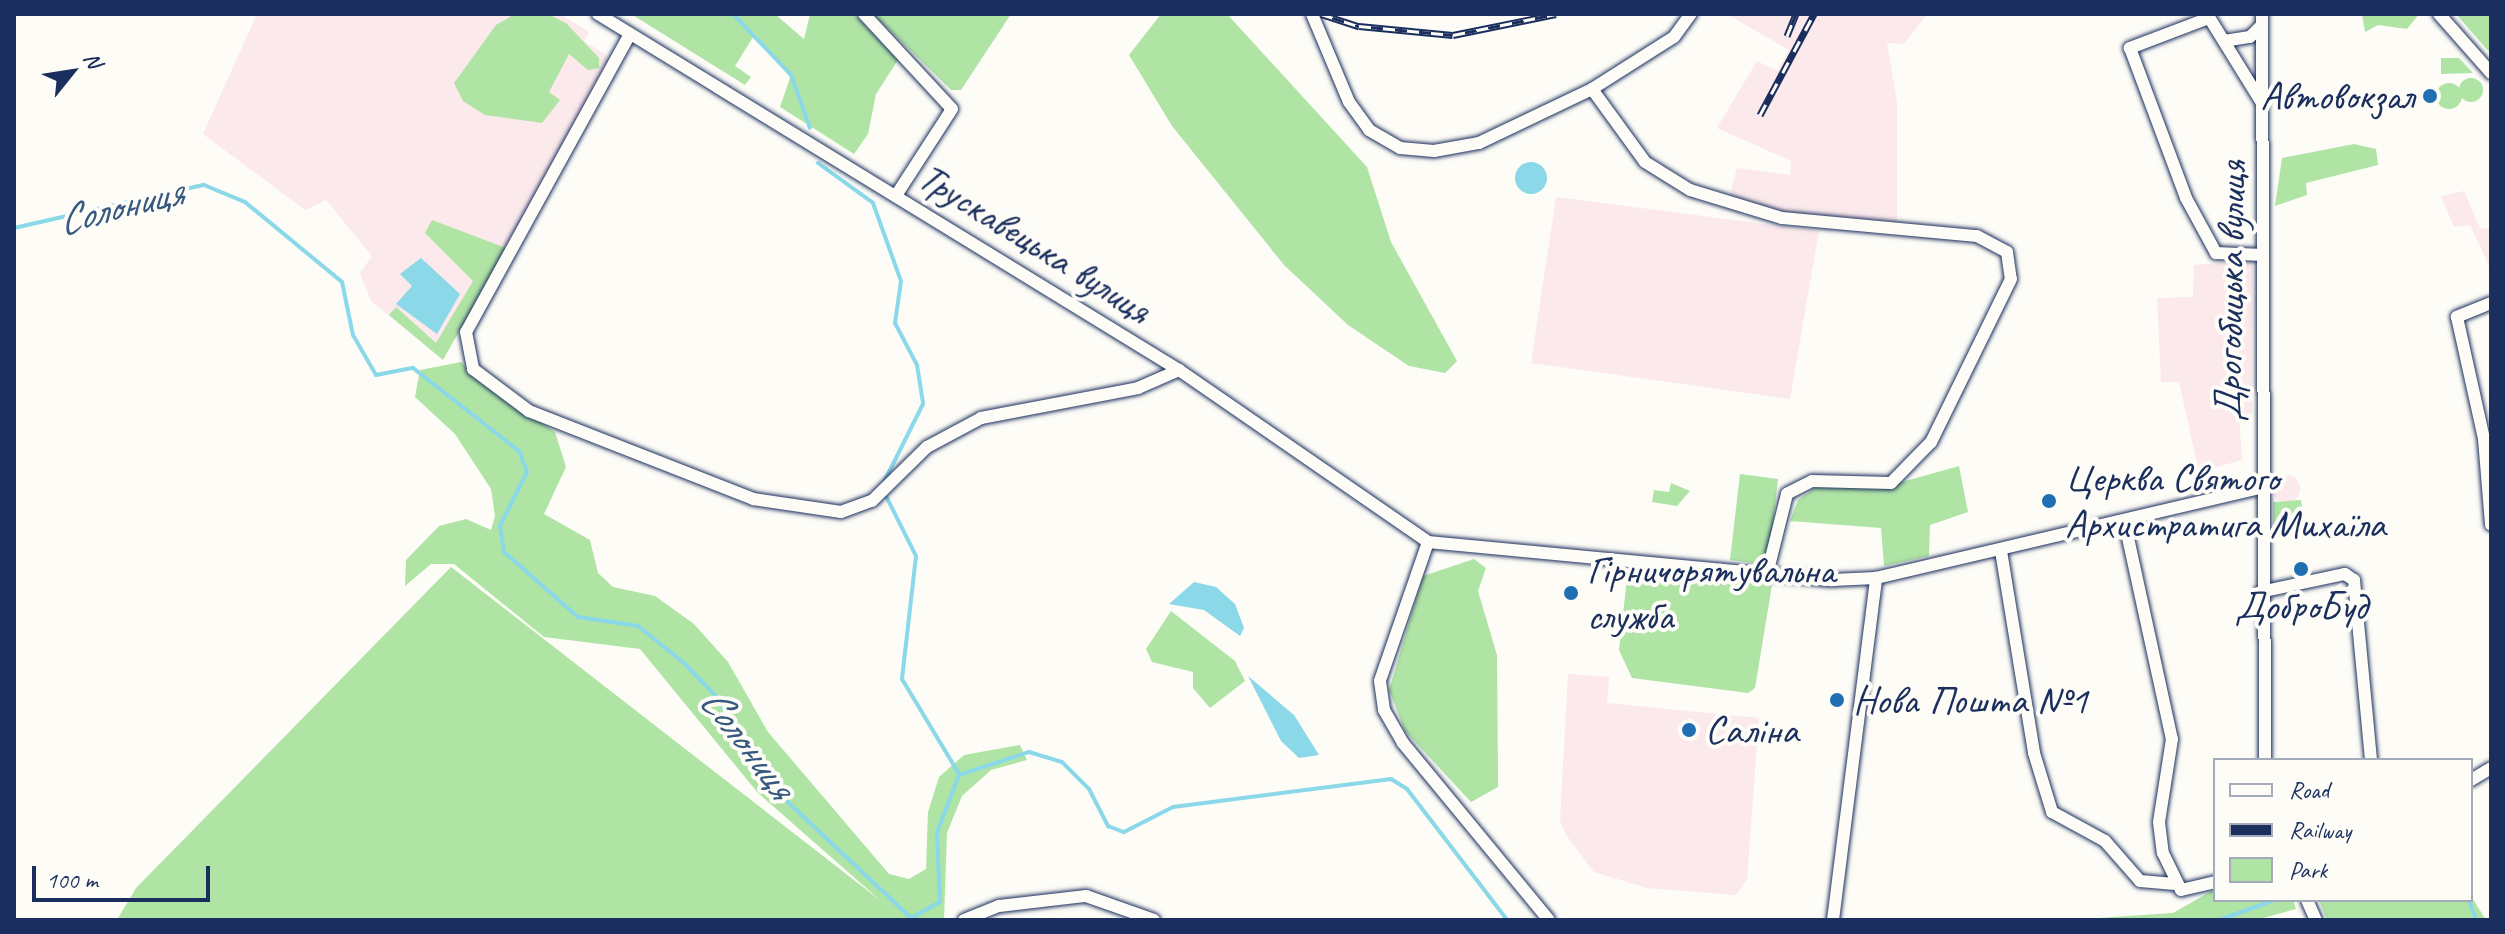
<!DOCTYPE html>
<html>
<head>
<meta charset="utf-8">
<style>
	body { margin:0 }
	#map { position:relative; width:2505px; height:934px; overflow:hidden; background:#fdfcf7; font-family:Caveat,sans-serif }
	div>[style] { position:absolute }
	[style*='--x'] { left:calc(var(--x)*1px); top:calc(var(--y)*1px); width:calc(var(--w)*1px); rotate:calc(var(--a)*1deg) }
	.built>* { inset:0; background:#fbe9ec }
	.round { border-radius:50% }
	.green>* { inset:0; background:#afe4a5 }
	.water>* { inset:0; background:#8ad8e8 }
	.stream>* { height:4px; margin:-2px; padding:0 2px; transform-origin:2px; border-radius:2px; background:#8ad8e8 }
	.roads { filter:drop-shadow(0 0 2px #1b2f5e) drop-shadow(0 0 2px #1b2f5e) }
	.minor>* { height:12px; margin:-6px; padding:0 6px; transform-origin:6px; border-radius:6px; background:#fdfcf7 }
	.rail>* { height:7px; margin-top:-3.5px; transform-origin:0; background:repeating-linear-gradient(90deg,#fdfcf7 0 12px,#1b2f5e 0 24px); box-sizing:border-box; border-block:2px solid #1b2f5e }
	.dots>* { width:22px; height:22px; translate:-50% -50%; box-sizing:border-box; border:4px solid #fdfcf7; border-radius:50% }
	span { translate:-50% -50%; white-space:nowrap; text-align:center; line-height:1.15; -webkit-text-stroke:8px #fdfcf7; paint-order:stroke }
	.poi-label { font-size:40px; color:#1b2f5e }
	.right { translate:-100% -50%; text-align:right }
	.left { translate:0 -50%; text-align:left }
	.street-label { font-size:40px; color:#1b2f5e }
	.water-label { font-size:42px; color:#375980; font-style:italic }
	.frame { position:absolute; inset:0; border:16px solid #1b2f5e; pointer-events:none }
	.legend { position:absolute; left:2213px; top:758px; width:260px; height:144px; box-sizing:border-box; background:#fdfcf7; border:2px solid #a3aaba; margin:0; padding:10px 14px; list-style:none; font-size:24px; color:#1b2f5e }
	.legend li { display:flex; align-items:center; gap:16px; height:40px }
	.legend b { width:40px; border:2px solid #a3aaba }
	.north { position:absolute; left:32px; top:32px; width:80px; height:80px; -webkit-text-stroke:6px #fdfcf7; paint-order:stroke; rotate:60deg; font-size:22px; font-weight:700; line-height:32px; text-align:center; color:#1b2f5e }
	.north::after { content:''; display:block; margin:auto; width:28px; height:36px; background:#1b2f5e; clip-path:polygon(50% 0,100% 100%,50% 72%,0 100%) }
	.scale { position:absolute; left:32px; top:866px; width:178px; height:36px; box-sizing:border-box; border:4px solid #1b2f5e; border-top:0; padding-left:10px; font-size:24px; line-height:28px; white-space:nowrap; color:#1b2f5e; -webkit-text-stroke:6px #fdfcf7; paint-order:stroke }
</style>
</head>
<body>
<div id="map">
	<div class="built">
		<div style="clip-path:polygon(257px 14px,560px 14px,589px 32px,584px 41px,606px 55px,609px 64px,443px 360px,371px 301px,360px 273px,372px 256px,326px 200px,305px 210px,203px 134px)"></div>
		<div style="clip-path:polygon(1727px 14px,1927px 14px,1904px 44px,1887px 43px,1897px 102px,1897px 222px,1784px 212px,1729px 198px,1737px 168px,1790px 175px,1791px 161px,1717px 128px,1757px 61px,1777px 71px,1789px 50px)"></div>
		<div style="clip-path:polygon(2464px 191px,2480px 229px,2491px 228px,2491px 270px,2470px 225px,2454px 227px,2441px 196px)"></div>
		<div style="clip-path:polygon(1556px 197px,1819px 231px,1790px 399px,1531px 363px)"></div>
		<div style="clip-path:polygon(2253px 261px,2252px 413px,2239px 417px,2242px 460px,2199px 472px,2179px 382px,2161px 382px,2157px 298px,2193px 297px,2194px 265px)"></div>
		<div class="round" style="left:2272px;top:475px;width:28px;height:28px"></div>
		<div style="clip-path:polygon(1568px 674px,1609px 677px,1607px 703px,1759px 718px,1747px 879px,1736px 895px,1647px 888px,1594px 872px,1566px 835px,1560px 821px)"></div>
	</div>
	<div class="green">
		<div style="clip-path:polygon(515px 14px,548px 14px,566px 23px,599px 58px,599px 68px,588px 70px,569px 54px,549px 92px,560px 100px,542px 123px,485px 115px,463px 101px,454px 83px,496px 25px)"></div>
		<div style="clip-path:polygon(631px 14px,775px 14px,804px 39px,810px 14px,854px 14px,898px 60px,876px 94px,868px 134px,854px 154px,780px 107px,791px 75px,755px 34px,735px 66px,751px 77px,745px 85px)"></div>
		<div style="clip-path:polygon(873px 14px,1011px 14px,961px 90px,951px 90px)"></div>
		<div style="clip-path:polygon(1161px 14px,1227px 14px,1367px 167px,1391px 242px,1457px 361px,1445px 373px,1409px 366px,1348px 325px,1284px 265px,1172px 126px,1129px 55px)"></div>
		<div style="clip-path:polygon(2362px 14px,2419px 14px,2407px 29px,2378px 25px,2365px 32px)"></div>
		<div style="clip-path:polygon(2456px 14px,2491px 14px,2491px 54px)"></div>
		<div style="clip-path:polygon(2441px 58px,2459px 58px,2473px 73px,2441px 74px)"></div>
		<div class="round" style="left:2459px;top:78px;width:24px;height:24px"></div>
		<div class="round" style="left:2436px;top:83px;width:26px;height:26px"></div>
		<div style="clip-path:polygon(2354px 144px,2376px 149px,2378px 165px,2306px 183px,2307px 195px,2275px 206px,2282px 158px)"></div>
		<div style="clip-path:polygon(432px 220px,506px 248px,443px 360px,389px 315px,396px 307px,436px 343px,473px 281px,425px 233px)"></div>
		<div style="clip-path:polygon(461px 362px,480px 383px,555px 432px,566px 467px,544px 514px,590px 540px,598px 573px,613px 587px,655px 596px,694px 624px,728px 662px,768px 732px,889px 874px,909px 879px,926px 869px,928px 812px,939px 777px,964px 755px,1020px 745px,1027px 760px,991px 770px,962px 796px,947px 833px,944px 920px,117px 920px,136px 888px,451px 567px,881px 901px,758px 793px,640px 649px,544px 637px,454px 564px,431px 564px,405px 586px,406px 560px,439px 526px,466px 519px,491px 530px,495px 516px,491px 489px,455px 434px,415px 397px,420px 370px)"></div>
		<div style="clip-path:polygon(1959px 466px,1968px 512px,1930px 525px,1929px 556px,1884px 566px,1881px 528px,1790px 521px,1798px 500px,1816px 487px,1877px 489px)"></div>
		<div style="clip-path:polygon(1740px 474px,1778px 479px,1768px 565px,1730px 560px)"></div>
		<div style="clip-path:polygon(1671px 483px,1690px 491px,1677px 506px,1652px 502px,1654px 490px,1669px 492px)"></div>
		<div style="clip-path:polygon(2301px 500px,2305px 531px,2294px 532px,2292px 522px,2273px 524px,2273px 502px)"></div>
		<div style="clip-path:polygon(1474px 559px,1486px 568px,1478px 591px,1497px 655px,1498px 773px,1498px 787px,1471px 802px,1405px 731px,1389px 690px,1423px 576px)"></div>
		<div style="clip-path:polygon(1635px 570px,1772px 585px,1755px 688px,1748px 693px,1632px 678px,1619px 650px,1627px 579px)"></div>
		<div style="clip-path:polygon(1171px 611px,1235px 661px,1245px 681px,1210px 708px,1193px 688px,1193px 672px,1152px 662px,1146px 649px)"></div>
		<div style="clip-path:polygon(2215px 889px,2215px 900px,2293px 900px,2296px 909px,2256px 920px,2068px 920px,2173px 913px)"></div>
		<div style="clip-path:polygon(2471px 896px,2486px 920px,2327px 920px,2319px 900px)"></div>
	</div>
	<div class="water">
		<div class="round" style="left:1515px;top:162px;width:32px;height:32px"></div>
		<div style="clip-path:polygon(421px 258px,460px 294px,437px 334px,396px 304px,412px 286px,400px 274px)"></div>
		<div style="clip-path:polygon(1194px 582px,1216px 587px,1235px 604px,1244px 628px,1240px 636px,1204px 610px,1169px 604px)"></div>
		<div style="clip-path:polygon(1248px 676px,1294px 715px,1319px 755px,1299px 758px,1281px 741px)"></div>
	</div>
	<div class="stream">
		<div style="--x:733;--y:14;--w:84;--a:46.4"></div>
		<div style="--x:791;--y:75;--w:56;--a:70.3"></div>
		<div style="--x:818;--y:163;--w:68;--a:36"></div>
		<div style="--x:873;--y:203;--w:83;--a:70.3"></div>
		<div style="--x:901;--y:281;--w:42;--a:98.1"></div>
		<div style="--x:895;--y:323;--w:47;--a:62.4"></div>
		<div style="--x:917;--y:365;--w:39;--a:81"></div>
		<div style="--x:923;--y:404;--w:87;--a:116.6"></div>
		<div style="--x:14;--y:228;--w:195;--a:-12.8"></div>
		<div style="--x:204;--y:185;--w:44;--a:22.5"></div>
		<div style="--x:245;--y:202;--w:126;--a:39.5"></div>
		<div style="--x:342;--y:282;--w:54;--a:78.3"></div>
		<div style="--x:353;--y:335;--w:46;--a:60.1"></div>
		<div style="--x:376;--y:375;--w:38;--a:-11"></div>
		<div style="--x:413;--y:368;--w:135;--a:38.1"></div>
		<div style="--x:519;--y:451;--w:22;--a:69"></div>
		<div style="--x:527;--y:472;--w:60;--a:116.6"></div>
		<div style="--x:500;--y:526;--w:26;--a:81"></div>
		<div style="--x:504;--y:552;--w:98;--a:41.3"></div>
		<div style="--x:578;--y:617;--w:61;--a:8.5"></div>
		<div style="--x:638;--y:626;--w:59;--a:38.8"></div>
		<div style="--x:684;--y:663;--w:45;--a:45.9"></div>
		<div style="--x:715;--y:695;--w:115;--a:57.4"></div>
		<div style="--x:777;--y:792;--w:184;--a:43.2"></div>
		<div style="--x:911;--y:918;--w:33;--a:-29"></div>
		<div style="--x:940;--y:902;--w:70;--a:-92.5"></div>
		<div style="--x:937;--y:832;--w:61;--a:-68.9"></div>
		<div style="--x:959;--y:775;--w:74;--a:-18.2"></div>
		<div style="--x:1029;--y:752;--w:34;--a:17"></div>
		<div style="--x:1062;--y:762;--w:38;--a:45"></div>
		<div style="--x:1089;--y:789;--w:42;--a:62.8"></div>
		<div style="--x:1108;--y:826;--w:17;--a:21"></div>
		<div style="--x:1124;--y:832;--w:55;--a:-27"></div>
		<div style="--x:1173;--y:807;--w:220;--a:-7.3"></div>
		<div style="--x:1391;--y:779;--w:19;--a:32"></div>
		<div style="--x:1407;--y:789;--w:165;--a:52.6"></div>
		<div style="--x:887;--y:498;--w:65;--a:63.4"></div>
		<div style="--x:916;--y:556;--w:124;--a:96.5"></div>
		<div style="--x:902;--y:679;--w:111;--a:59"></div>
		<div style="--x:2469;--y:900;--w:21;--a:71"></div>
		<div style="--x:2219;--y:920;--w:59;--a:-19.7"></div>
	</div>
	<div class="roads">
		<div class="minor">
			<div style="--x:598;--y:14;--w:681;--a:31.5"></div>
			<div style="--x:1179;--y:370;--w:303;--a:34.6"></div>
			<div style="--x:1428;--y:542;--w:406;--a:5.4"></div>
			<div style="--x:1832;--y:580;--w:44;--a:-2.6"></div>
			<div style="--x:1876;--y:578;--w:395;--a:-13.2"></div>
			<div style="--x:864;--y:14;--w:129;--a:47.2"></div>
			<div style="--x:952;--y:109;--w:101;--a:122.9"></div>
			<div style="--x:1312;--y:14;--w:95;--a:67.2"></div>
			<div style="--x:1349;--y:102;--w:34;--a:54"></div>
			<div style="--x:1369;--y:130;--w:36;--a:30"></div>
			<div style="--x:1400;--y:148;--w:34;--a:5"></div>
			<div style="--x:1434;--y:151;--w:46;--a:-10.1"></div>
			<div style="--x:1479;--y:143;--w:125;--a:-25.5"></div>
			<div style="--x:1592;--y:89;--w:97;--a:-32.4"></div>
			<div style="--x:1674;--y:37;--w:29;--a:-54"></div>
			<div style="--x:2207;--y:14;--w:105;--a:58.3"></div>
			<div style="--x:2262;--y:14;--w:746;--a:89.77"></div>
			<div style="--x:2439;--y:14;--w:79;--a:48.6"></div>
			<div style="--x:2209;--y:18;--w:85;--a:159.2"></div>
			<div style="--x:2130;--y:48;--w:160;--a:69.5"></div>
			<div style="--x:2186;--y:198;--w:63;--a:61.4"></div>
			<div style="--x:2216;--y:253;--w:47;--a:2.4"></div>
			<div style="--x:630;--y:34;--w:340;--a:118.8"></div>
			<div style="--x:466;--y:332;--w:38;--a:79"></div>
			<div style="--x:473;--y:369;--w:70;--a:36.9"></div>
			<div style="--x:529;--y:411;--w:241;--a:21.4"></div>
			<div style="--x:753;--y:499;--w:89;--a:8.4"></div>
			<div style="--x:841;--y:512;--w:33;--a:-20"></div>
			<div style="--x:872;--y:501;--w:77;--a:-44.5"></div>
			<div style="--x:927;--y:447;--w:61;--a:-28.2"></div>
			<div style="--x:981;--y:418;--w:160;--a:-10.8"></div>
			<div style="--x:1138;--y:388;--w:45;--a:-23.7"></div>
			<div style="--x:2224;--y:41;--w:26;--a:-9"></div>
			<div style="--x:2250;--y:37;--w:17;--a:-45"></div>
			<div style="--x:1592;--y:89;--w:90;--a:54"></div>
			<div style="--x:1645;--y:162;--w:53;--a:31.9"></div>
			<div style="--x:1690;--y:190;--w:96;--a:16.9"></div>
			<div style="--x:1782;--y:218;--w:196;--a:5.3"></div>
			<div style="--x:1977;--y:236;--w:34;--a:28"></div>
			<div style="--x:2007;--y:252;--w:27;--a:82"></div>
			<div style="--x:2011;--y:279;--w:182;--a:116.1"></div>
			<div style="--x:1931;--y:442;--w:57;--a:134.3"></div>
			<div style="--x:1891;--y:483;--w:79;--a:-178.5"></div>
			<div style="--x:1812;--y:481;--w:28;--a:153"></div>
			<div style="--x:1787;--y:494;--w:82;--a:104"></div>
			<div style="--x:2491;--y:303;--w:37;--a:158"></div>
			<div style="--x:2457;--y:317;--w:125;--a:77.5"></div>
			<div style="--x:2484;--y:439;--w:86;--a:85.3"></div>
			<div style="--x:2125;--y:524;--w:220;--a:77.7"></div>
			<div style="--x:2172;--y:739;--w:84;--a:98.9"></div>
			<div style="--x:2159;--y:822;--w:31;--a:83"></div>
			<div style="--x:2163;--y:853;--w:41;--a:64.1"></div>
			<div style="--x:2181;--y:890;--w:35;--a:-13"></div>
			<div style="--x:1428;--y:542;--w:147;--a:109.1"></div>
			<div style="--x:1380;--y:681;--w:29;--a:82"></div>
			<div style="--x:1384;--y:710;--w:38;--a:60"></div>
			<div style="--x:1403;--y:743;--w:229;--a:50.5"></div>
			<div style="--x:2001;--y:551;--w:205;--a:80.7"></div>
			<div style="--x:2034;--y:753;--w:62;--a:73"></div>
			<div style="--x:2052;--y:812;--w:60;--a:28.7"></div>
			<div style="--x:2105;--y:841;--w:53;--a:48.8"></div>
			<div style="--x:2140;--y:881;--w:35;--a:5"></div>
			<div style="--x:2260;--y:592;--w:87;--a:-12"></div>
			<div style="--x:2345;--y:574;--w:11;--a:34"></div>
			<div style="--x:2354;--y:580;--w:181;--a:84.6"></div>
			<div style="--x:2471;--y:780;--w:23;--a:-31"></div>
			<div style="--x:2307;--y:900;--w:22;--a:66"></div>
			<div style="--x:964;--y:920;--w:38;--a:-22"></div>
			<div style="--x:999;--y:906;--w:88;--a:-6.6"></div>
			<div style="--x:1086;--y:896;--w:72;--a:19.4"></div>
			<div style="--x:1833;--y:920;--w:345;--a:-82.8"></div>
		</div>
	</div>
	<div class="rail">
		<div style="--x:1321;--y:14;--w:40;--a:18"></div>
		<div style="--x:1359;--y:26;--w:94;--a:5.5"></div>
		<div style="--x:1453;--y:35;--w:105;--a:-11.5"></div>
		<div style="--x:1787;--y:36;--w:24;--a:-68"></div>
		<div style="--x:1760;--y:115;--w:115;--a:-61.9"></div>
	</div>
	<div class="dots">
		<div style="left:2430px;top:96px;background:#1f6fb2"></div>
		<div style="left:2049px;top:501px;background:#1f6fb2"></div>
		<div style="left:2301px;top:569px;background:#1f6fb2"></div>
		<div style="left:1571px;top:593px;background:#1f6fb2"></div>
		<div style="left:1837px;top:700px;background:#1f6fb2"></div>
		<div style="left:1689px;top:730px;background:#1f6fb2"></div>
	</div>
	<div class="poi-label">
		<span class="right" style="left:2414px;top:96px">Автовокзал</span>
		<span class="left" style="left:2065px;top:501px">Церква Святого<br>Архистратига Михаїла</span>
		<span class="left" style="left:1587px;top:593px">Гірничорятувальна<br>служба</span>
		<span style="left:2301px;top:606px">ДоброБуд</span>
		<span class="left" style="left:1853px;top:700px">Нова Пошта №1</span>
		<span class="left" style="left:1705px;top:730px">Саліна</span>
	</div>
	<div class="street-label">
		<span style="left:1035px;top:243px;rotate:32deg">Трускавецька вулиця</span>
		<span style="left:2230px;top:291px;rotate:-89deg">Дрогобицька вулиця</span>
	</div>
	<div class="water-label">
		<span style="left:120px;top:207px;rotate:-14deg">Солониця</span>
		<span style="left:747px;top:743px;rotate:53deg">Солониця</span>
	</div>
	<div class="frame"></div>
	<ul class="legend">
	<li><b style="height:10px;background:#fdfcf7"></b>Road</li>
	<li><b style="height:10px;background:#1b2f5e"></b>Railway</li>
	<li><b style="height:22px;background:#afe4a5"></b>Park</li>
	</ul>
	<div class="north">N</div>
	<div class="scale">100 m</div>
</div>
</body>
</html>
